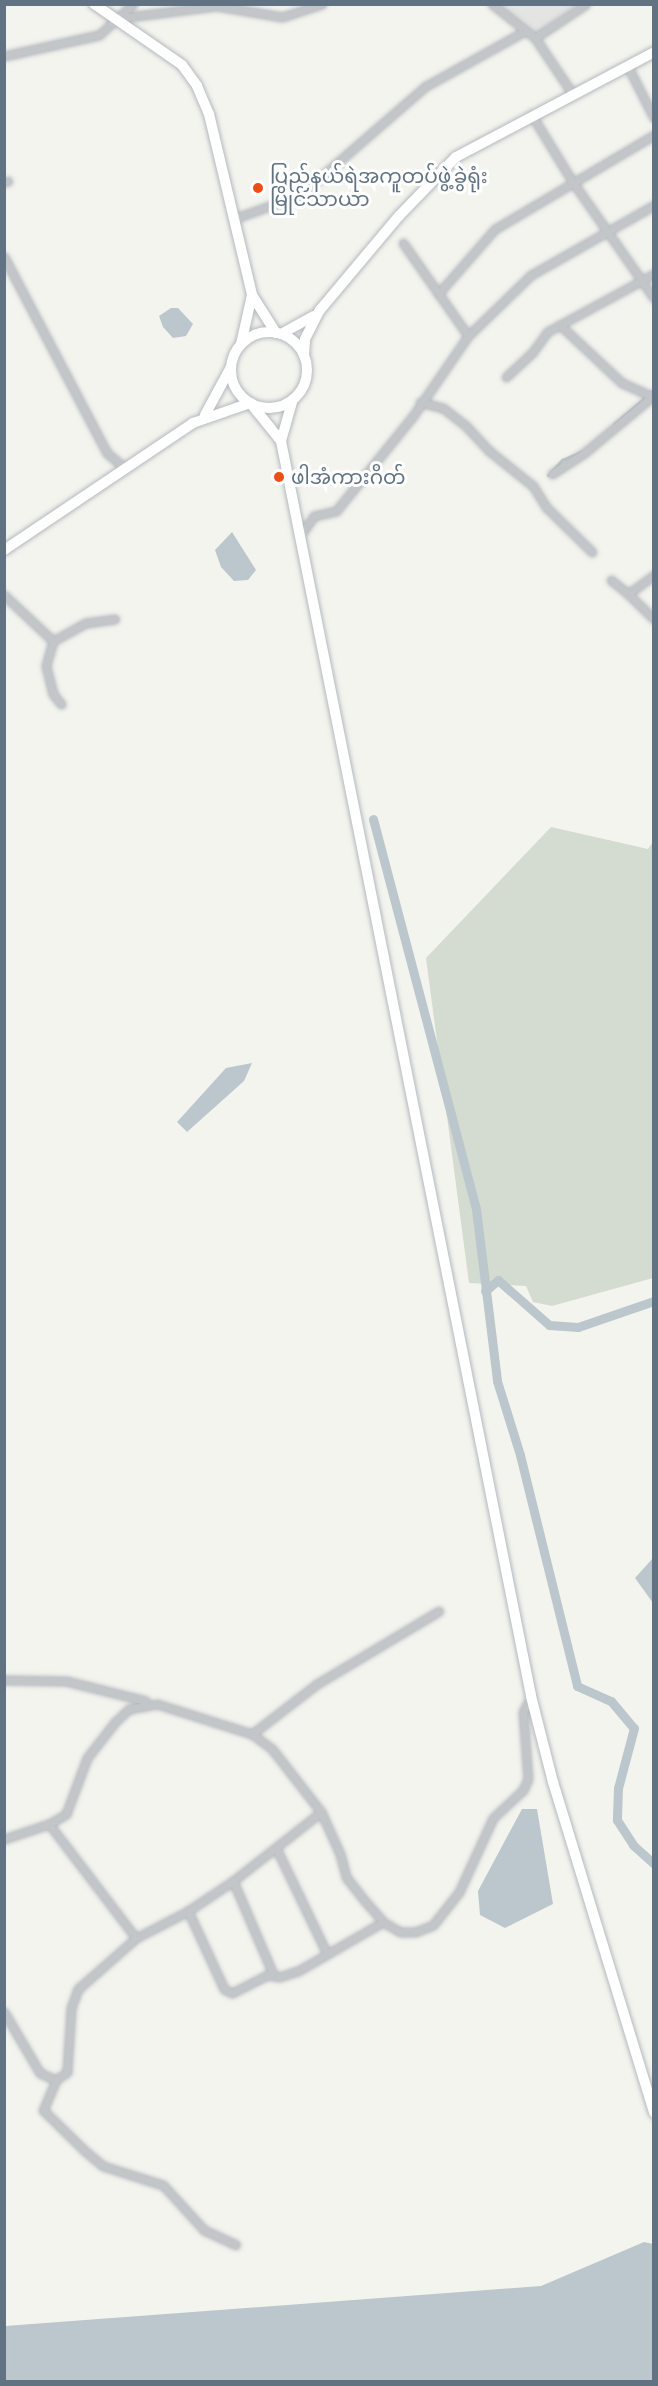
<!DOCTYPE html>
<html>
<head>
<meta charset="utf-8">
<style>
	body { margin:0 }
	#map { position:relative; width:658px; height:2386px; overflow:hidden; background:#f4f4ef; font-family:Helvetica,"Noto Sans Myanmar",sans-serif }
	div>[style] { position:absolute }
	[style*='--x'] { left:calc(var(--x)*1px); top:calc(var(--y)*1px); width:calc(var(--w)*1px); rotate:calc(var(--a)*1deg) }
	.built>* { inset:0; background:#e4e5e3 }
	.green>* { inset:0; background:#d4dbd0 }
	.water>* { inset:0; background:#bbc7cc }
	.stream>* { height:3px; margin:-1.5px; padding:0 1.5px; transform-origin:1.5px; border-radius:1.5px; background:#bbc7cc }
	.canal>* { height:9px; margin:-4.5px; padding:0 4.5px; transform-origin:4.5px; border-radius:4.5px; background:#bbc7cc }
	.roads { filter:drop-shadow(0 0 2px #b5b9be) drop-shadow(0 0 2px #b5b9be) }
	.street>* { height:7px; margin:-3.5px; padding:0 3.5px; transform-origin:3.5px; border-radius:3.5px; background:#c3c6c9 }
	.secondary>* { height:10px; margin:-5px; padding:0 5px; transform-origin:5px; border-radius:5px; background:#fff }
	.secondary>.ring { margin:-5px; padding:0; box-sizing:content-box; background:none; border:10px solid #fff; border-radius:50% }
	.dots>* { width:16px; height:16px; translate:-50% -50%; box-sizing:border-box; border:3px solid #fff; border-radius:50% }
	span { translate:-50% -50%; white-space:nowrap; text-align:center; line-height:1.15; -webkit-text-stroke:6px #fff; paint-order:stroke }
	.poi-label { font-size:20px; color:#617282 }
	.left { translate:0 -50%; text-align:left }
	.frame { position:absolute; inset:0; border:6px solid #617282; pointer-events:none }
</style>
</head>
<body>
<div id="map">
	<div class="built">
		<div style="clip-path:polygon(493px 5px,576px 5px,535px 34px)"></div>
	</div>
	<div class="green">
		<div style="clip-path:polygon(551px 827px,648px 849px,654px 840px,653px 1278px,552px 1306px,533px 1302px,526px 1286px,469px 1283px,426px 958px)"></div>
	</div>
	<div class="water">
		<div style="clip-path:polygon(171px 308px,178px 308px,193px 324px,186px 336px,173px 338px,163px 327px,159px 316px)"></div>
		<div style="clip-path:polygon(232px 532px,256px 570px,248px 580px,234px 581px,221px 567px,215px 550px)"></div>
		<div style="clip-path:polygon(252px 1063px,244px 1081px,187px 1132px,177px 1122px,226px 1068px)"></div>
		<div style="clip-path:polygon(653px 1558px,653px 1603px,635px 1578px)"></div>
		<div style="clip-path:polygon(522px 1809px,537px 1809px,553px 1904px,505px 1928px,480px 1915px,478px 1891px)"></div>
		<div style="clip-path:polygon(644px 2242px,653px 2244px,653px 2381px,5px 2381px,5px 2326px,541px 2286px)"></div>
	</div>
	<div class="stream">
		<div style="--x:614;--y:424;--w:52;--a:-40.4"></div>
		<div style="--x:548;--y:475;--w:21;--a:-47"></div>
		<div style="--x:562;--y:460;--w:25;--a:-23"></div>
	</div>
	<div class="canal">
		<div style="--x:373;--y:819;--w:403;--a:75.2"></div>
		<div style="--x:476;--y:1209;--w:173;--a:83"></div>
		<div style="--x:497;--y:1381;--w:77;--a:72.7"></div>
		<div style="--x:520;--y:1455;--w:238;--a:76.1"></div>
		<div style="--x:577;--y:1686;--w:37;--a:24"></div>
		<div style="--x:611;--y:1701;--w:35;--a:50"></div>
		<div style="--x:634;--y:1728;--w:62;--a:104.9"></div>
		<div style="--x:618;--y:1788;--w:32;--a:92"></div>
		<div style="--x:617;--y:1820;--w:30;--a:57"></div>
		<div style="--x:633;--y:1845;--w:28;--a:42"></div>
		<div style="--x:485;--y:1291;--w:17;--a:-40"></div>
		<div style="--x:498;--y:1280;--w:68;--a:41.4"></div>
		<div style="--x:549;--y:1325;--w:29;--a:4"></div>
		<div style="--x:578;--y:1327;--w:80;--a:-18.9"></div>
	</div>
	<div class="roads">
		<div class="street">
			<div style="--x:492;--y:4;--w:55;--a:38.3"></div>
			<div style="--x:535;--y:38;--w:66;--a:56.1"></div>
			<div style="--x:120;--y:18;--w:98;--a:-7.1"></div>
			<div style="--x:217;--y:6;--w:66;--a:9.6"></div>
			<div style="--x:282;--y:17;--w:42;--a:-18"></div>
			<div style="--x:535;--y:38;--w:61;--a:-33.7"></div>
			<div style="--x:4;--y:56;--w:97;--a:-12.5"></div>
			<div style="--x:99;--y:35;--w:46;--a:-42.4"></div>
			<div style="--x:627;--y:65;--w:59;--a:63"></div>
			<div style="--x:531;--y:114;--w:79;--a:58.5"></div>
			<div style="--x:572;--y:181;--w:143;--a:55"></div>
			<div style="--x:4;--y:182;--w:4;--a:-14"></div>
			<div style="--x:236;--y:218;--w:68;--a:-19.8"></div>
			<div style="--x:300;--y:195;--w:167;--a:-40.9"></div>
			<div style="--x:426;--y:86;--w:113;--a:-29.1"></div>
			<div style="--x:403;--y:243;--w:113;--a:55"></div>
			<div style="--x:4;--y:257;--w:221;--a:62.3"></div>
			<div style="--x:107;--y:453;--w:23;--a:40"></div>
			<div style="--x:438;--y:294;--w:86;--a:-48.8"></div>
			<div style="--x:495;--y:229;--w:185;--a:-30.6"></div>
			<div style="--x:560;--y:325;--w:85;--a:43.1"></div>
			<div style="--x:622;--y:383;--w:32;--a:24"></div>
			<div style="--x:506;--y:377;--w:35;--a:-43"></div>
			<div style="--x:532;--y:353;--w:26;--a:-54"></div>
			<div style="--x:547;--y:332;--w:122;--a:-28.5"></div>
			<div style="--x:420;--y:402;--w:24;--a:15"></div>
			<div style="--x:443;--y:408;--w:28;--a:38"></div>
			<div style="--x:465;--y:425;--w:34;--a:47"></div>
			<div style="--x:488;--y:450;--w:58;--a:38.7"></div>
			<div style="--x:533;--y:486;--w:26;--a:58"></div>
			<div style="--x:547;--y:508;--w:63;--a:44.4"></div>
			<div style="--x:552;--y:474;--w:37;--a:-33"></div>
			<div style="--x:583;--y:454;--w:92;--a:-39.7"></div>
			<div style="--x:300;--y:536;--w:24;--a:-55"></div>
			<div style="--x:314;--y:516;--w:23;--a:-13"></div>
			<div style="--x:336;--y:511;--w:122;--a:-51"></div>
			<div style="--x:413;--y:416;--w:97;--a:-55.5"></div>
			<div style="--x:468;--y:336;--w:88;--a:-44.1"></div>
			<div style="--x:531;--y:275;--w:142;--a:-29.6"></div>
			<div style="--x:654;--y:575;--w:32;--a:144"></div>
			<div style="--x:628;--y:594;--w:36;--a:44"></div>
			<div style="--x:611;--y:580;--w:22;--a:39"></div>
			<div style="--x:4;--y:595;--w:67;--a:43.2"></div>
			<div style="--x:53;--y:641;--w:38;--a:-29"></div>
			<div style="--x:86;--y:623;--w:29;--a:-8"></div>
			<div style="--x:53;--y:641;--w:26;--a:106"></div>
			<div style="--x:46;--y:666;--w:29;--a:76"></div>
			<div style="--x:53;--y:694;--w:13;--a:51"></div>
			<div style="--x:4;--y:1680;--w:62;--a:0.9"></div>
			<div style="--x:66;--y:1681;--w:82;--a:14"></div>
			<div style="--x:252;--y:1734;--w:82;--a:-37.6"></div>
			<div style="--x:317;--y:1684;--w:142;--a:-30.9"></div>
			<div style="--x:49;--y:1824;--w:143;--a:52.7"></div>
			<div style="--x:4;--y:1839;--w:47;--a:-18.4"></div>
			<div style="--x:49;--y:1824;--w:20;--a:-30"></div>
			<div style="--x:66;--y:1814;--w:60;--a:-69.4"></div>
			<div style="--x:87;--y:1758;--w:46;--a:-52.1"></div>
			<div style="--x:115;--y:1722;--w:19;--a:-43"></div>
			<div style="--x:129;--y:1709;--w:28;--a:-10"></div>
			<div style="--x:157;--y:1704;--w:100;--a:17.5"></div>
			<div style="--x:252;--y:1734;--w:25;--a:37"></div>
			<div style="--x:272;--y:1749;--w:80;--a:52.1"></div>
			<div style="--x:321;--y:1812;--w:46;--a:65.7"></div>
			<div style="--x:340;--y:1854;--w:24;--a:75"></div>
			<div style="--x:346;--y:1877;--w:31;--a:52"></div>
			<div style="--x:365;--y:1901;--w:28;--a:49"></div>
			<div style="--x:383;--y:1922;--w:20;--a:30"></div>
			<div style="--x:400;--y:1932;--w:15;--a:0"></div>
			<div style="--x:415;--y:1932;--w:19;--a:-21"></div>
			<div style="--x:433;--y:1925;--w:42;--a:-51.8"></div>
			<div style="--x:459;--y:1892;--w:81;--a:-65.3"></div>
			<div style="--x:493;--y:1818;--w:41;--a:-43"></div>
			<div style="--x:523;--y:1790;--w:12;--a:-66"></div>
			<div style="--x:528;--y:1779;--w:67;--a:-94.3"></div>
			<div style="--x:523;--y:1712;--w:18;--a:-63"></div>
			<div style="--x:276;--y:1848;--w:118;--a:64.3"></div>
			<div style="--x:233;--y:1881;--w:101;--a:66.7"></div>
			<div style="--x:188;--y:1911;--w:86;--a:65.2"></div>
			<div style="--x:224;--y:1989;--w:9;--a:27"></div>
			<div style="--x:232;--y:1993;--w:39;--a:-27"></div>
			<div style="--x:267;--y:1975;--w:12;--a:9"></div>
			<div style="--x:279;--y:1977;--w:20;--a:-18"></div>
			<div style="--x:298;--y:1971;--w:98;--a:-30"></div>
			<div style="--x:4;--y:2012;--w:71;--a:59.5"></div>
			<div style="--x:40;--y:2073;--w:17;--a:24"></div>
			<div style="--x:56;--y:2080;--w:14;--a:-36"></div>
			<div style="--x:67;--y:2072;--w:64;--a:-86.4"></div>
			<div style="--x:71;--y:2008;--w:20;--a:-70"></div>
			<div style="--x:78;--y:1989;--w:77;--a:-41.3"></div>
			<div style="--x:136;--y:1938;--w:59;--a:-27.4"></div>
			<div style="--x:188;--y:1911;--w:54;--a:-33.7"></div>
			<div style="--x:233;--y:1881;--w:112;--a:-38.1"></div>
			<div style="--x:56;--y:2080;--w:33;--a:113"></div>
			<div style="--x:43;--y:2110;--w:59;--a:44.3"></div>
			<div style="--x:85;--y:2151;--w:23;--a:40"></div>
			<div style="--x:103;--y:2166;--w:63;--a:17.6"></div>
			<div style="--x:163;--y:2185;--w:61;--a:47.7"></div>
			<div style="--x:204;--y:2230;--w:35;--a:25"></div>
		</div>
		<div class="secondary">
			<div style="--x:94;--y:4;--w:107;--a:34.7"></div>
			<div style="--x:182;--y:65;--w:26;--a:54"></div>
			<div style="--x:197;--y:86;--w:30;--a:67"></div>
			<div style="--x:209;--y:114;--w:186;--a:76.6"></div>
			<div style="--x:252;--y:295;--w:45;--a:57.7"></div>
			<div class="ring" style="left:231px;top:332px;width:66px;height:66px"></div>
			<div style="--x:281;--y:334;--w:37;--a:-29"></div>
			<div style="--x:241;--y:344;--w:50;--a:-77.3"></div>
			<div style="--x:304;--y:355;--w:16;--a:-86"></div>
			<div style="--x:305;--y:339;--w:33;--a:-63"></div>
			<div style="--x:320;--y:310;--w:123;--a:-50"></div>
			<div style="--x:399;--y:216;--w:82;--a:-46"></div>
			<div style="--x:456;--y:157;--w:224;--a:-27.9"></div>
			<div style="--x:252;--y:405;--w:46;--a:51.1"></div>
			<div style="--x:281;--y:441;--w:1280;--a:78.73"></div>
			<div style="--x:531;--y:1696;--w:89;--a:75.7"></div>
			<div style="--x:553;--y:1782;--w:346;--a:73"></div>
			<div style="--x:205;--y:415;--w:55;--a:-61.6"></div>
			<div style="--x:281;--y:441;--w:41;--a:-74.2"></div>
			<div style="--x:4;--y:550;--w:228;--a:-33.9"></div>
			<div style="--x:193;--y:423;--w:60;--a:-19.3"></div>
		</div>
	</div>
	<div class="dots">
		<div style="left:258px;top:188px;background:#ed4d16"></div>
		<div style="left:279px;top:477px;background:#ed4d16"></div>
	</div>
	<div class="poi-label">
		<span class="left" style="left:270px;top:188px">ပြည်နယ်ရဲအကူတပ်ဖွဲ့ခွဲရုံး<br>မြိုင်သာယာ</span>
		<span class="left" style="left:291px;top:477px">ဖါအံကားဂိတ်</span>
	</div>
	<div class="frame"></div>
</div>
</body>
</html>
